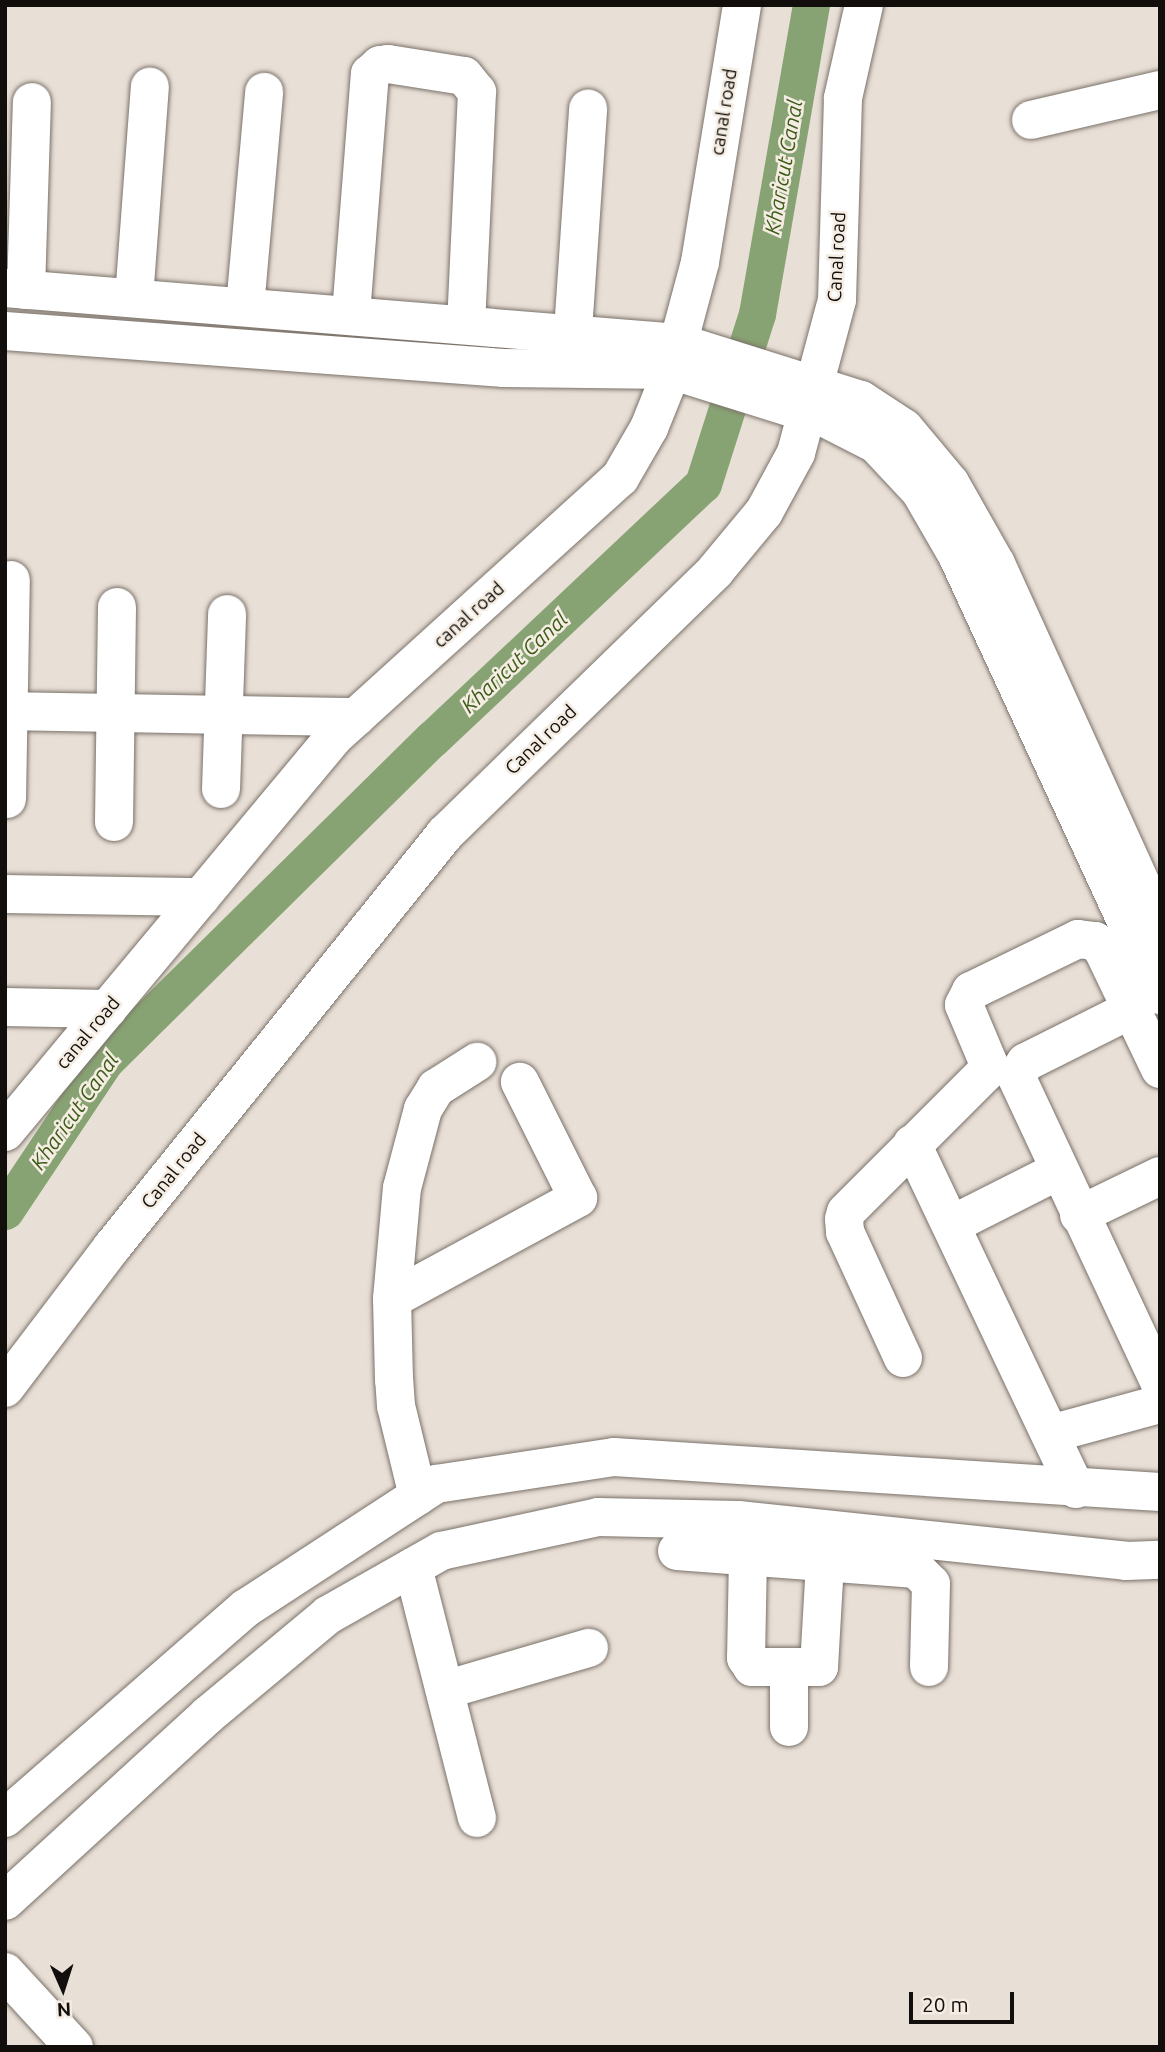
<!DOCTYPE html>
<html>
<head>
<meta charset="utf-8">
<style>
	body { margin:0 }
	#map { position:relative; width:1165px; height:2052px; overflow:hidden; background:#e8dfd6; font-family:Ubuntu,sans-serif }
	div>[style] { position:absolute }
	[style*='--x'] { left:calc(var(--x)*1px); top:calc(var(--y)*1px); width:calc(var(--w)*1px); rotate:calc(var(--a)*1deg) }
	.canal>* { height:37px; margin:-18.5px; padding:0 18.5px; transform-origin:18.5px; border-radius:18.5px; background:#88a373 }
	.roads { filter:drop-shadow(0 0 2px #7a726a) drop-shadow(0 0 2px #7a726a) }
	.minor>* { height:38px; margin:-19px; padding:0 19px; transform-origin:19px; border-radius:19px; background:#fff }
	.tertiary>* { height:38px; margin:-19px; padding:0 19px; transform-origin:19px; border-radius:19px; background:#fff }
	span { translate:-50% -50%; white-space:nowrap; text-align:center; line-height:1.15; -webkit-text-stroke:5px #f5ede3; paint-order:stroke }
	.street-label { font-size:19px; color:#110e0b }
	.water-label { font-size:21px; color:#3a5c16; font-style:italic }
	.frame { position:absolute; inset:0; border:7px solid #110e0b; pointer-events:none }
	.north { position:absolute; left:28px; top:1954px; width:70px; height:70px; -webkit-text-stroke:5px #f5ede3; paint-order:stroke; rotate:177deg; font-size:19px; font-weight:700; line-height:28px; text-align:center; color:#110e0b }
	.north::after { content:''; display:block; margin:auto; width:24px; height:32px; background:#110e0b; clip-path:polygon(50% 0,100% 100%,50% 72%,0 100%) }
	.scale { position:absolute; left:909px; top:1992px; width:105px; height:32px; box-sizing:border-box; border:4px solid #110e0b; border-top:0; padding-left:9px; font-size:21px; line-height:24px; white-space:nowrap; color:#110e0b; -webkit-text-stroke:5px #f5ede3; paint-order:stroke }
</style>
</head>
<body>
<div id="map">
	<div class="canal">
		<div style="--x:5;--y:1211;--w:180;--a:-56.3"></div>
		<div style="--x:105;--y:1061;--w:459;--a:-44.6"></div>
		<div style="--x:432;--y:739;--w:372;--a:-43.3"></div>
		<div style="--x:703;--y:484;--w:178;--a:-72.4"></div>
		<div style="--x:757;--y:314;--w:314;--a:-80.1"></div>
	</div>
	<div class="roads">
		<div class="minor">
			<div style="--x:1031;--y:120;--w:132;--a:-13.1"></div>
			<div style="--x:26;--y:290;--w:188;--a:-88.2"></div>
			<div style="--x:134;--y:298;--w:212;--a:-85.7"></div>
			<div style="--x:245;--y:307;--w:216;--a:-84.9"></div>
			<div style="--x:351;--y:314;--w:241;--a:-85.5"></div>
			<div style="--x:370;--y:74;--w:13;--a:-42"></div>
			<div style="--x:380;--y:65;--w:8;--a:-7"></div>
			<div style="--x:388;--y:64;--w:77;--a:9"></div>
			<div style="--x:464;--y:76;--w:21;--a:51"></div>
			<div style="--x:477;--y:92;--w:231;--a:92.7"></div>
			<div style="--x:573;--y:331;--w:223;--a:-86.1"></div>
			<div style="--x:5;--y:711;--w:351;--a:1"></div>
			<div style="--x:221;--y:789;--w:175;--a:-88"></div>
			<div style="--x:7;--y:799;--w:219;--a:-89"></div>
			<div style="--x:114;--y:822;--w:215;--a:-89.2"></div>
			<div style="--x:5;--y:894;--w:196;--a:0.9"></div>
			<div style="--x:5;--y:1007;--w:103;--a:1.1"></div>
			<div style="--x:1132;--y:1009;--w:119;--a:153.4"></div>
			<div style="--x:1026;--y:1062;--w:17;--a:126"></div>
			<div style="--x:1016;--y:1076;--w:339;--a:64.9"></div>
			<div style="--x:5;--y:1132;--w:514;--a:-50.21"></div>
			<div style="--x:334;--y:737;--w:386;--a:-42.2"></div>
			<div style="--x:620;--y:478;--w:58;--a:-59.9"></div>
			<div style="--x:649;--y:428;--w:54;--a:-68.2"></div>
			<div style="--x:669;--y:378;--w:120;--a:-75"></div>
			<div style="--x:700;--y:262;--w:260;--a:-80.7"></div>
			<div style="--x:912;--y:1144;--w:382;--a:64.6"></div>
			<div style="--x:1079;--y:1215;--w:90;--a:-25.7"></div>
			<div style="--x:951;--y:1225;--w:120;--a:-26.8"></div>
			<div style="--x:392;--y:1299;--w:212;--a:-28.5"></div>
			<div style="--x:578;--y:1198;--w:130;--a:-116.6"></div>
			<div style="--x:903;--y:1358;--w:139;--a:-114.7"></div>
			<div style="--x:845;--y:1232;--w:13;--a:-94"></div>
			<div style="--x:844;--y:1219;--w:7;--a:-74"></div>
			<div style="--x:846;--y:1212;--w:197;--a:-45"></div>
			<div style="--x:985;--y:1073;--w:11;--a:-75"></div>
			<div style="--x:988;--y:1062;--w:62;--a:-112.8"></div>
			<div style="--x:964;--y:1005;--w:16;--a:-63"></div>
			<div style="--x:971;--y:991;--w:119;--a:-25.9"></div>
			<div style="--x:1078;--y:939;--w:17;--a:7"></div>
			<div style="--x:1095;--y:941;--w:12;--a:48"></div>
			<div style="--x:1103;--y:950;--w:132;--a:64.4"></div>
			<div style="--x:1050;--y:1434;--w:114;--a:-15.3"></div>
			<div style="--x:418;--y:1496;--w:93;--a:-103.7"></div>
			<div style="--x:396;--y:1406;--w:26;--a:-94"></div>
			<div style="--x:394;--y:1380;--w:81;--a:-91.4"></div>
			<div style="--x:392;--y:1299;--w:111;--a:-84.9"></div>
			<div style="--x:402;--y:1188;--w:82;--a:-75.1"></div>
			<div style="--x:423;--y:1109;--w:25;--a:-58"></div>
			<div style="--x:436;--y:1088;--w:49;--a:-32.4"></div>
			<div style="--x:677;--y:1551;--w:240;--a:4.3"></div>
			<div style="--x:916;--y:1569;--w:21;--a:45"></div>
			<div style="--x:931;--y:1584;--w:83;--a:91.4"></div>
			<div style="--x:748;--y:1556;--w:102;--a:91.1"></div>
			<div style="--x:746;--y:1658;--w:11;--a:56"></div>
			<div style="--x:752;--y:1667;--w:67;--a:0"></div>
			<div style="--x:819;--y:1667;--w:105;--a:-86.7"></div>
			<div style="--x:413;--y:1567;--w:259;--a:75.7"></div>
			<div style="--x:445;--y:1690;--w:150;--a:-16.3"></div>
			<div style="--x:789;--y:1727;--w:59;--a:-90"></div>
		</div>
		<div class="tertiary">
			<div style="--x:5;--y:288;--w:676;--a:4.67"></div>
			<div style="--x:679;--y:343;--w:191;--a:17.4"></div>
			<div style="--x:861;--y:400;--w:51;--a:33.1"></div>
			<div style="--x:904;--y:428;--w:72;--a:50.1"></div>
			<div style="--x:950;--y:483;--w:93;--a:60.4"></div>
			<div style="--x:996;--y:564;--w:397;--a:65.6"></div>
			<div style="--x:5;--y:331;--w:500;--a:4.24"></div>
			<div style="--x:504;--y:368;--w:167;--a:0.7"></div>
			<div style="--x:671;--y:370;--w:164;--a:17.4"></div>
			<div style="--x:827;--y:419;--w:55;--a:27"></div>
			<div style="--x:876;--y:444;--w:64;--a:46.9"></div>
			<div style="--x:920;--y:491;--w:74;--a:60"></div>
			<div style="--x:957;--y:555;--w:485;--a:65.2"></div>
			<div style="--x:5;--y:1388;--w:177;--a:-52.8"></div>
			<div style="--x:112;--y:1247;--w:531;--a:-51.12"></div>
			<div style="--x:445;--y:834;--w:377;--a:-44.2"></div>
			<div style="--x:715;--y:571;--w:77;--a:-50.3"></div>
			<div style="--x:764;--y:512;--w:67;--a:-61.5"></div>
			<div style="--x:796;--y:453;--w:158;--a:-75"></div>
			<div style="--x:837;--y:300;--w:202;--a:-88.3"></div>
			<div style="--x:843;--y:98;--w:95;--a:-77.3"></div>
			<div style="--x:5;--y:1818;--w:320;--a:-41.1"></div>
			<div style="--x:246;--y:1608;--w:227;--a:-33.1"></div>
			<div style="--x:436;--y:1484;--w:180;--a:-8.6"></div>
			<div style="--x:614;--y:1457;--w:547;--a:3.67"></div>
			<div style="--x:5;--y:1901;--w:275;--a:-42.5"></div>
			<div style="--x:208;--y:1715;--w:156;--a:-39.8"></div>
			<div style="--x:328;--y:1615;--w:130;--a:-29.5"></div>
			<div style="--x:441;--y:1551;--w:161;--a:-12.2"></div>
			<div style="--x:598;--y:1517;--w:140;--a:1.2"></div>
			<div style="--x:738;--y:1520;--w:390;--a:6"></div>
			<div style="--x:1126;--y:1561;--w:34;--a:-2"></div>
			<div style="--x:5;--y:1972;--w:102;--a:47.4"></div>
		</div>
	</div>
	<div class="street-label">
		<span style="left:724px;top:112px;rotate:-81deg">canal road</span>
		<span style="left:837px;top:257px;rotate:-87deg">Canal road</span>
		<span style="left:469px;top:615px;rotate:-42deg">canal road</span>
		<span style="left:541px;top:740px;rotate:-44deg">Canal road</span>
		<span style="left:88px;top:1033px;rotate:-50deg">canal road</span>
		<span style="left:174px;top:1171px;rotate:-51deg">Canal road</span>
	</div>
	<div class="water-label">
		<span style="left:783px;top:167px;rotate:-80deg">Kharicut Canal</span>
		<span style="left:514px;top:662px;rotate:-43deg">Kharicut Canal</span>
		<span style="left:74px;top:1111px;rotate:-55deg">Kharicut Canal</span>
	</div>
	<div class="frame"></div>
	<div class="north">N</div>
	<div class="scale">20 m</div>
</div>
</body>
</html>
